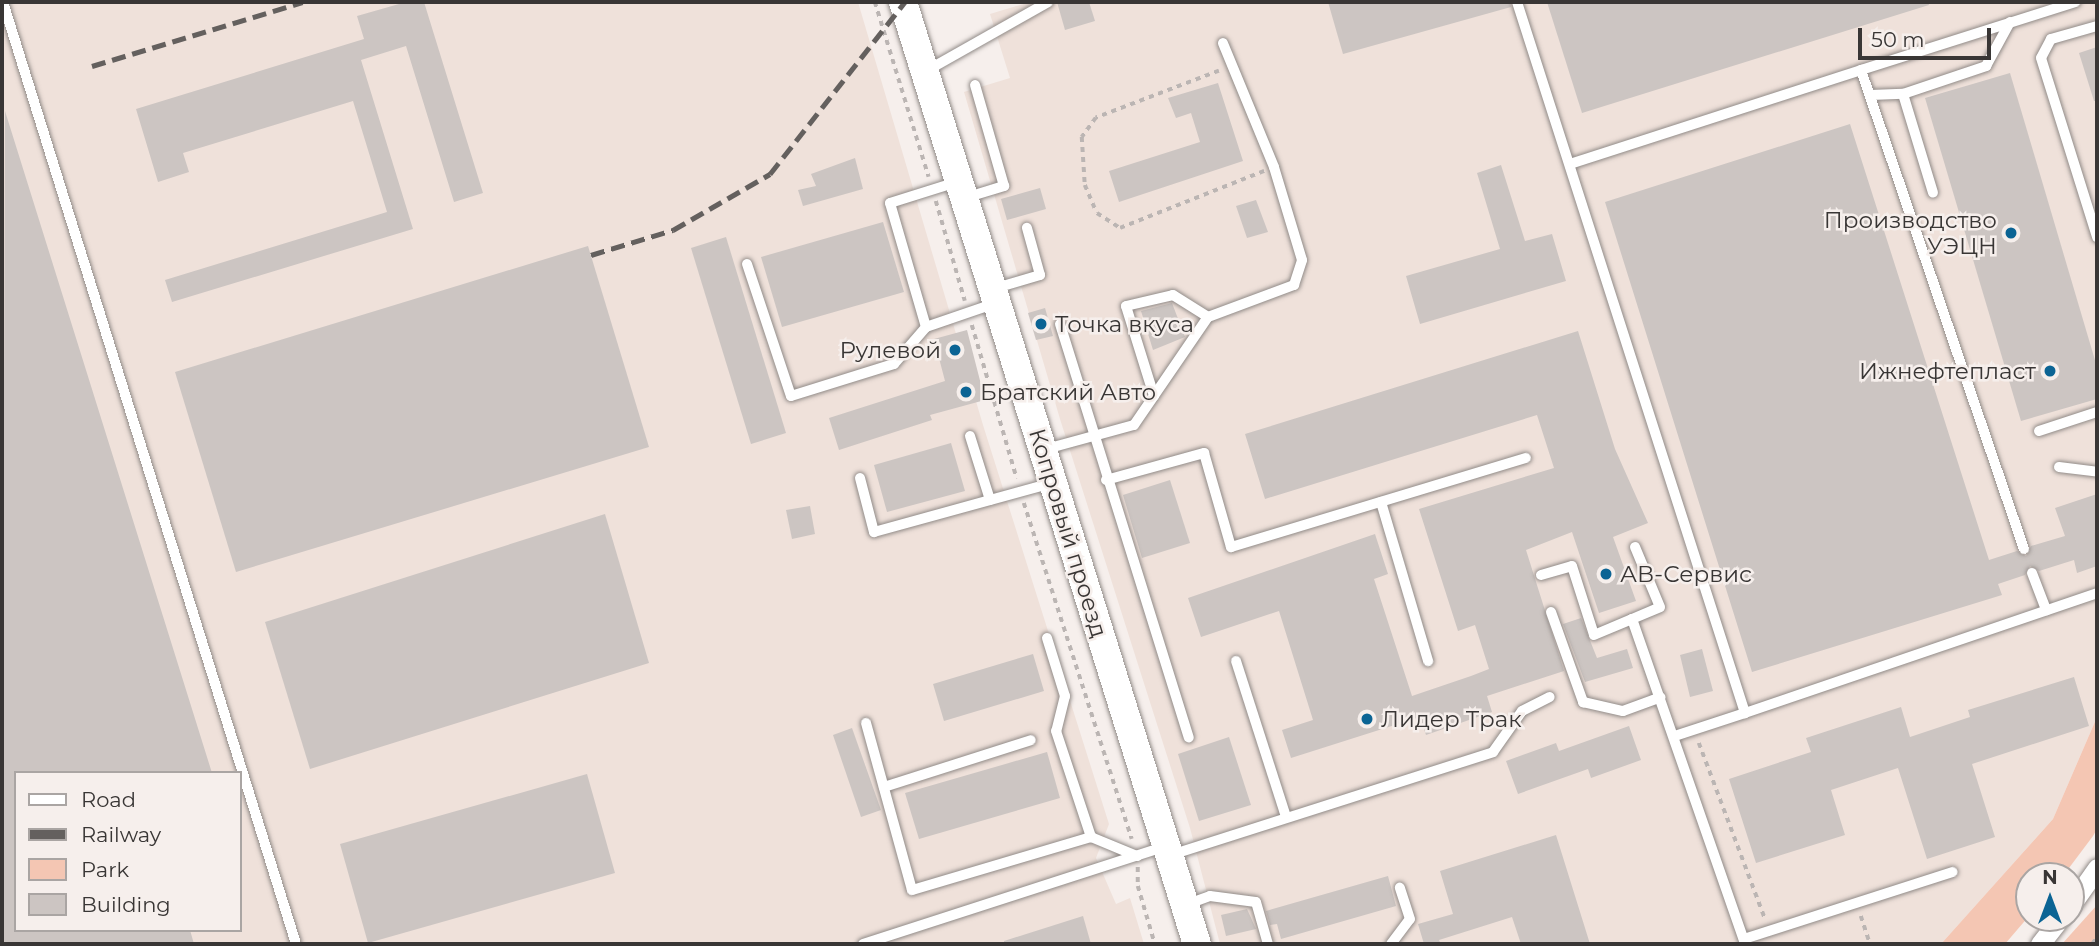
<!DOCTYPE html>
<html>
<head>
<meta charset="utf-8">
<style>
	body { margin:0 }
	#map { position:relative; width:2099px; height:946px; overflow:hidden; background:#f6efec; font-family:Montserrat,sans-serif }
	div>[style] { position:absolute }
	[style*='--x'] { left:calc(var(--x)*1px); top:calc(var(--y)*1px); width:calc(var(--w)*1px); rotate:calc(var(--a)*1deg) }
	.built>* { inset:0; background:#efe1da }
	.green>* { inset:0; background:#f4c6b3 }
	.building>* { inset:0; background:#ccc5c2 }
	.path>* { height:3.5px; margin-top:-1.75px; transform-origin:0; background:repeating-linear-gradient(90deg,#bbb5b3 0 5px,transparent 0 10px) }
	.roads { filter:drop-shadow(0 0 2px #918b88) drop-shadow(0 0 2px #918b88) }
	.lane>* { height:10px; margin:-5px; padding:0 5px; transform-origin:5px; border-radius:5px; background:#fff }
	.street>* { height:19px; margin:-9.5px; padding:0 9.5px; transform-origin:9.5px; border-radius:9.5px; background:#fff }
	.secondary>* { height:28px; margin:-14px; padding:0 14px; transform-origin:14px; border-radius:14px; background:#fff }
	.rail>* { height:5px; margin-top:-2.5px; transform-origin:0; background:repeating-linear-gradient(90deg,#64605e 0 14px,transparent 0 21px) }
	.dots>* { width:19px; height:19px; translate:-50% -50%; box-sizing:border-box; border:4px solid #f6efec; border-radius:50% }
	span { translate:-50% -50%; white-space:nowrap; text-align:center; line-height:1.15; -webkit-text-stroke:5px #f6efec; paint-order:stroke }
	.poi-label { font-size:23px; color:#393635 }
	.right { translate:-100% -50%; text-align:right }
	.left { translate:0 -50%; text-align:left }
	.street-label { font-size:23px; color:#393635 }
	.frame { position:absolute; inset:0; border:4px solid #393635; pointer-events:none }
	.legend { position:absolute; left:14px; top:771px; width:228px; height:161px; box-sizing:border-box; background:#f6efec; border:2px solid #aaa5a3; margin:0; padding:9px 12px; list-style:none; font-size:21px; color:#393635 }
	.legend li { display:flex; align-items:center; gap:14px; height:35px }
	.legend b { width:35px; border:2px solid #aaa5a3 }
	.north { position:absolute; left:2015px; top:862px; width:70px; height:70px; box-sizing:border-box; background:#f6efec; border:2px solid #aaa5a3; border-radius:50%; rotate:0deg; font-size:19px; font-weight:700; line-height:28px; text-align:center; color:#393635 }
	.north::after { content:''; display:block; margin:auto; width:24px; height:32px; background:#0b6494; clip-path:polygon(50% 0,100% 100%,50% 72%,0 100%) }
	.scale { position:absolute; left:1858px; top:28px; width:133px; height:32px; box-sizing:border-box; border:4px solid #393635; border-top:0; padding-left:9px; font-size:21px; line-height:24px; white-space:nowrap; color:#393635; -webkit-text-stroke:5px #f6efec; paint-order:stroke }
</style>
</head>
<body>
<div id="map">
	<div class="built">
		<div style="clip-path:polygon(evenodd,2px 2px,858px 2px,983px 425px,1109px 824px,1096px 858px,1116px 904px,1130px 898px,1144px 944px,2px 944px,2px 2px,16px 773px,240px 773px,240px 930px,16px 930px,16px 773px)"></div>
		<div style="clip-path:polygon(1030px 2px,2097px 2px,2097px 717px,2053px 819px,1941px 944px,1220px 944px,1190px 828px,1060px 419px,964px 92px,1010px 78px,990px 14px)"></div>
	</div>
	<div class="green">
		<div style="clip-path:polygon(2097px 717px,2097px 829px,2093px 836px,2063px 876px,2029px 876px,2029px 916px,2005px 944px,1941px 944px,2053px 819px)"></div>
		<div style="clip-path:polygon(2097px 905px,2097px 944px,2062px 944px)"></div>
	</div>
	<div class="building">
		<div style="clip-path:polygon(406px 2px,424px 2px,483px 193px,454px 202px,406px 46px,361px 60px,413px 229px,172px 302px,165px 280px,387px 212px,353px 101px,183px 153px,189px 172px,158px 182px,136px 109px,364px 39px,357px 16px)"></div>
		<div style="clip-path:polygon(1057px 2px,1089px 2px,1095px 21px,1065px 30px)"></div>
		<div style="clip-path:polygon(1328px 2px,1510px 2px,1511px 7px,1343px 54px)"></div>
		<div style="clip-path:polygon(1547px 2px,1928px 2px,1929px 5px,1582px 113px)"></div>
		<div style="clip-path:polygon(2097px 47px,2097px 101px,2094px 101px,2079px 53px)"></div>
		<div style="clip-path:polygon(2010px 73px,2097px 367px,2097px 399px,2021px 421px,1925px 98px)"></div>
		<div style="clip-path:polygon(1218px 83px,1243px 161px,1119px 202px,1109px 171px,1200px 142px,1191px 113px,1176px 118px,1168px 98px)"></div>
		<div style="clip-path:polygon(5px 111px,212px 773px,16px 773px,16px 930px,190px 930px,194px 944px,2px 944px)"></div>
		<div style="clip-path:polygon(1850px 124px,1989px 560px,2017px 551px,2026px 556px,2031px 546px,2065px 536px,2055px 508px,2097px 494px,2097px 566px,2077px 573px,2074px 560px,2039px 571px,2030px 566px,2025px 575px,1998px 584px,2002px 595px,1752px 672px,1605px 202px)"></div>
		<div style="clip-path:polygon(855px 158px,863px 189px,803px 206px,798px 190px,816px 186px,811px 174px)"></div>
		<div style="clip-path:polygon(1501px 165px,1525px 241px,1552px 234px,1566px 281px,1420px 324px,1406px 276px,1500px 249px,1477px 173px)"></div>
		<div style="clip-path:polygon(1040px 188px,1046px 209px,1007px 220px,1001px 199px)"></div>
		<div style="clip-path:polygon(1256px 200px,1268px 232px,1247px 238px,1236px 206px)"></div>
		<div style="clip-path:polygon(883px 222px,904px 292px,782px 327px,761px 257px)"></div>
		<div style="clip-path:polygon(726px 237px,786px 433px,751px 444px,691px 248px)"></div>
		<div style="clip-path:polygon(588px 246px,649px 447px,236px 572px,175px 372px)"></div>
		<div style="clip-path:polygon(1172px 303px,1185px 337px,1153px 350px,1141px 311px)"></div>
		<div style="clip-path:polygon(1045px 308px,1053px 336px,1036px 340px,1028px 313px)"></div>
		<div style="clip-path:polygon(967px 330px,985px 400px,930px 415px,932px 420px,839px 450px,829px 418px,945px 381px,934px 339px)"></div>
		<div style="clip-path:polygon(1578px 331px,1615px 449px,1648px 523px,1613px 537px,1636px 601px,1599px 613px,1572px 532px,1526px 550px,1564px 671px,1487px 696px,1492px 712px,1426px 735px,1420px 717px,1291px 758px,1282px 730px,1313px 720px,1279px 611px,1201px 637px,1188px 598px,1375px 534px,1388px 574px,1374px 579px,1412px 696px,1471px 676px,1489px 669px,1475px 625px,1458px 631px,1419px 509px,1554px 468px,1537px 415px,1265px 499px,1245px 434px)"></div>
		<div style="clip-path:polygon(951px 443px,965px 491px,887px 512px,874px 465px)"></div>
		<div style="clip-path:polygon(1170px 480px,1190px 543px,1142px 558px,1123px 495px)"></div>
		<div style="clip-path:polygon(810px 506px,815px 534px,792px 539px,786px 510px)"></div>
		<div style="clip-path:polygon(605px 514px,649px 663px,310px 769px,265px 622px)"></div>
		<div style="clip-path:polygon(1581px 618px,1597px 658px,1627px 649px,1633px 668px,1585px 682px,1563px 624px)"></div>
		<div style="clip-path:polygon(1702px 649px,1713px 691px,1690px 697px,1680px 655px)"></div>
		<div style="clip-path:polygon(1033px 654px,1044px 691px,944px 721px,933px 684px)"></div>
		<div style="clip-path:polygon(2074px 677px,2089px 726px,1972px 764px,1995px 837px,1927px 859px,1898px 768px,1831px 790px,1845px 835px,1756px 863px,1729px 779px,1811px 752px,1806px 738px,1901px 707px,1910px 737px,1970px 717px,1968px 710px)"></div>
		<div style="clip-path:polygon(1629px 726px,1641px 760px,1591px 778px,1588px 769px,1518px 794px,1506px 761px,1556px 743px,1559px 751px)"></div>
		<div style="clip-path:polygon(852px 728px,881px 810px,861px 817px,833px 735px)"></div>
		<div style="clip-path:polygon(1229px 737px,1251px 805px,1199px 821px,1178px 754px)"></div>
		<div style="clip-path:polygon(1047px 752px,1060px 798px,919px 839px,905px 793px)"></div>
		<div style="clip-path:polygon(587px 774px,615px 873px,368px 943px,340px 844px)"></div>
		<div style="clip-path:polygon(1556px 835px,1590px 944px,1521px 944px,1512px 917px,1439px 940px,1441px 944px,1424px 944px,1418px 924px,1453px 914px,1440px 871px)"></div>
		<div style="clip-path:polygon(1388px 876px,1396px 906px,1281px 939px,1277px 924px,1270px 925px,1266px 911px)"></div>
		<div style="clip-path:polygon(1247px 909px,1256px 929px,1226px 936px,1221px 915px)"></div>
		<div style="clip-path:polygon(1083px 916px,1091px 944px,1004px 944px,1004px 941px)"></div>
	</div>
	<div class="path">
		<div style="--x:875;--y:2;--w:183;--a:72.9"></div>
		<div style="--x:1219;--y:71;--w:132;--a:159.1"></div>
		<div style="--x:1096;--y:118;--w:24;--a:126"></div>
		<div style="--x:1082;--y:137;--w:48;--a:86.4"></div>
		<div style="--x:1085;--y:185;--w:30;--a:67"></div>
		<div style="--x:1097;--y:213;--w:27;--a:33"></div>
		<div style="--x:1120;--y:228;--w:155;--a:-21.6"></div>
		<div style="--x:936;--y:201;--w:104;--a:73.8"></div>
		<div style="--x:972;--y:325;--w:160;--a:73.7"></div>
		<div style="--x:1024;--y:503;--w:353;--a:72.2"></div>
		<div style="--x:1699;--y:743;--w:188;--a:69.4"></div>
		<div style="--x:1138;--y:867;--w:19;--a:90"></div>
		<div style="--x:1138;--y:886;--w:60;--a:73.7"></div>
		<div style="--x:1861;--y:916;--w:29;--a:72"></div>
		<div style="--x:2092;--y:944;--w:9;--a:-54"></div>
	</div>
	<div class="roads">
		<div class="lane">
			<div style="--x:3;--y:2;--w:987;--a:72.72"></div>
			<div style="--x:1517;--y:2;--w:747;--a:72.22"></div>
			<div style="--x:1745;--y:713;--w:74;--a:161.8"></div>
			<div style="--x:2097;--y:26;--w:48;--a:164.2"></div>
			<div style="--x:2051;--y:39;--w:21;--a:118"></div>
			<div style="--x:2041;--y:58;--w:188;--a:72.6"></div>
			<div style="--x:928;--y:70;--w:138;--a:-29.5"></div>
			<div style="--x:1861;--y:70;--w:225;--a:-17.6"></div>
			<div style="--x:1903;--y:94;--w:103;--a:73.1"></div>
			<div style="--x:1870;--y:95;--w:33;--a:-2"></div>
			<div style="--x:1903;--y:94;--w:88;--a:-18.6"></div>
			<div style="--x:1986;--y:66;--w:50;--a:-61.4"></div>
			<div style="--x:1570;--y:164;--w:306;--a:-17.9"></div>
			<div style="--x:1861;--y:70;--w:506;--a:71.21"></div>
			<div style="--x:968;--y:197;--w:38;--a:-17"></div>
			<div style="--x:1004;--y:186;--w:105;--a:-106"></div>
			<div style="--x:747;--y:264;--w:139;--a:71.6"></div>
			<div style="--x:791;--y:396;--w:108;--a:-17.3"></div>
			<div style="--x:894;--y:364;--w:49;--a:-49.1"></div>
			<div style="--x:926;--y:327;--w:74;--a:-18.9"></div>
			<div style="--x:996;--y:288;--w:46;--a:-16.5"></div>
			<div style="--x:1040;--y:275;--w:49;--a:-105.5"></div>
			<div style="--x:1060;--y:324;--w:433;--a:72.7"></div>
			<div style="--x:926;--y:327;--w:129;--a:-106.2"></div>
			<div style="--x:890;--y:203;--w:70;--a:-17.4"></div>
			<div style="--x:1154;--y:396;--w:94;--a:-107.3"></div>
			<div style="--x:1126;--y:306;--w:48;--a:-13.2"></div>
			<div style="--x:1173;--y:295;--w:41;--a:32.2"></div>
			<div style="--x:2039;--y:431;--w:61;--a:-18.1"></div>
			<div style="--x:970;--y:436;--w:67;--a:72.6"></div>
			<div style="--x:1046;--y:449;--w:91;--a:-15.3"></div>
			<div style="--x:1134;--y:425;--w:131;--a:-55.6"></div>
			<div style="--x:1208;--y:317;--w:92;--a:-20.4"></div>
			<div style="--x:1294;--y:285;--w:26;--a:-72"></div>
			<div style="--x:1302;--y:260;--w:97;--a:-106.8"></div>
			<div style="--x:1274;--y:167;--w:134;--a:-112.4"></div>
			<div style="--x:2059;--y:467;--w:38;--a:7"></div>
			<div style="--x:860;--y:478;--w:56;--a:75.5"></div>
			<div style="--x:874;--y:532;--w:185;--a:-15.4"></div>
			<div style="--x:1106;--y:480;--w:102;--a:-15.4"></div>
			<div style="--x:1204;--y:453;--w:98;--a:74"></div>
			<div style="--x:1231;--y:547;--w:308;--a:-16.8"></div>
			<div style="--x:1381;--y:502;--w:166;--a:73.5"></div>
			<div style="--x:2032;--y:573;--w:40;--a:69"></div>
			<div style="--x:1541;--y:575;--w:32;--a:-16"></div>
			<div style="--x:1572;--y:566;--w:72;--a:72.3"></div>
			<div style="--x:1594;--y:635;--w:41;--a:-22.8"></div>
			<div style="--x:1632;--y:619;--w:344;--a:70.8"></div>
			<div style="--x:1551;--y:612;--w:96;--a:70.4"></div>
			<div style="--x:1583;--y:702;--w:41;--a:12.7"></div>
			<div style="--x:1623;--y:711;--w:40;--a:-20.2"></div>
			<div style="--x:1632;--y:619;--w:30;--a:-23"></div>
			<div style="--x:1660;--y:607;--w:65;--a:-112.6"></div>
			<div style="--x:1047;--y:638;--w:61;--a:72.8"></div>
			<div style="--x:1065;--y:696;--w:36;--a:104"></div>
			<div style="--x:1056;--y:731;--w:112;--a:71.7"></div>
			<div style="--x:1091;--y:837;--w:50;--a:22.4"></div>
			<div style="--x:1236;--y:661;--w:164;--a:72.2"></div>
			<div style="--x:1745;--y:713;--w:372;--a:-18.8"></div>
			<div style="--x:866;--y:723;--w:173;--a:74.6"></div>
			<div style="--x:912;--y:890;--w:187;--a:-16.5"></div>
			<div style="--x:884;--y:787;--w:154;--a:-17.7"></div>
			<div style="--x:1171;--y:855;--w:338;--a:-17.7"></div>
			<div style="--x:1493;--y:752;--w:50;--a:-54.7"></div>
			<div style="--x:1522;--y:711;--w:31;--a:-27"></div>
			<div style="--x:1188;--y:904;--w:23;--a:-20"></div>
			<div style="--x:1210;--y:896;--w:46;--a:7.4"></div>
			<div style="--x:1256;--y:902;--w:44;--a:74.1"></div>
			<div style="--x:1744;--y:939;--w:219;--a:-17.8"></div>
			<div style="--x:863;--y:944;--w:318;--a:-17.9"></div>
			<div style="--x:1391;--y:944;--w:31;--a:-53"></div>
			<div style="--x:1410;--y:919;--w:33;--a:-108"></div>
		</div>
		<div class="street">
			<div style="--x:2071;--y:905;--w:45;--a:-54.9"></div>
			<div style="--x:2040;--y:944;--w:33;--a:-52"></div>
		</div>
		<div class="secondary">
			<div style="--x:903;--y:2;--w:987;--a:72.67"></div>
		</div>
	</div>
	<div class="rail">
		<div style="--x:92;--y:66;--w:220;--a:-16.9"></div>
		<div style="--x:591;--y:255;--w:86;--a:-17"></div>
		<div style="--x:673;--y:230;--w:112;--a:-30"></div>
		<div style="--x:770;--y:174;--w:219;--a:-51.9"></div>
	</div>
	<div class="dots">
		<div style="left:2011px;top:233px;background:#0b6494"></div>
		<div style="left:1041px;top:324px;background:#0b6494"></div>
		<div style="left:955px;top:350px;background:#0b6494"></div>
		<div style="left:2050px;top:371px;background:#0b6494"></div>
		<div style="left:966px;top:392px;background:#0b6494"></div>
		<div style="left:1606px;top:574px;background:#0b6494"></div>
		<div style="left:1367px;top:719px;background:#0b6494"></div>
	</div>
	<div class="poi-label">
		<span class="right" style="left:1997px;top:233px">Производство<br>УЭЦН</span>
		<span class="left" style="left:1055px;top:324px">Точка вкуса</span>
		<span class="right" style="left:941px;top:350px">Рулевой</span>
		<span class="right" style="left:2036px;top:371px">Ижнефтепласт</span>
		<span class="left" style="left:980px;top:392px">Братский Авто</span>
		<span class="left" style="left:1620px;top:574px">АВ-Сервис</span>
		<span class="left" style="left:1381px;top:719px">Лидер Трак</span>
	</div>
	<div class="street-label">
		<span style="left:1068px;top:533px;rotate:73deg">Копровый проезд</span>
	</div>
	<div class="frame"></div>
	<ul class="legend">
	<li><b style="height:9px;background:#fff"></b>Road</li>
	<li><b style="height:9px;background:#64605e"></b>Railway</li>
	<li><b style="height:19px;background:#f4c6b3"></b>Park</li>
	<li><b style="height:19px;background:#ccc5c2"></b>Building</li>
	</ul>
	<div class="north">N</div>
	<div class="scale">50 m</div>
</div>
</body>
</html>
